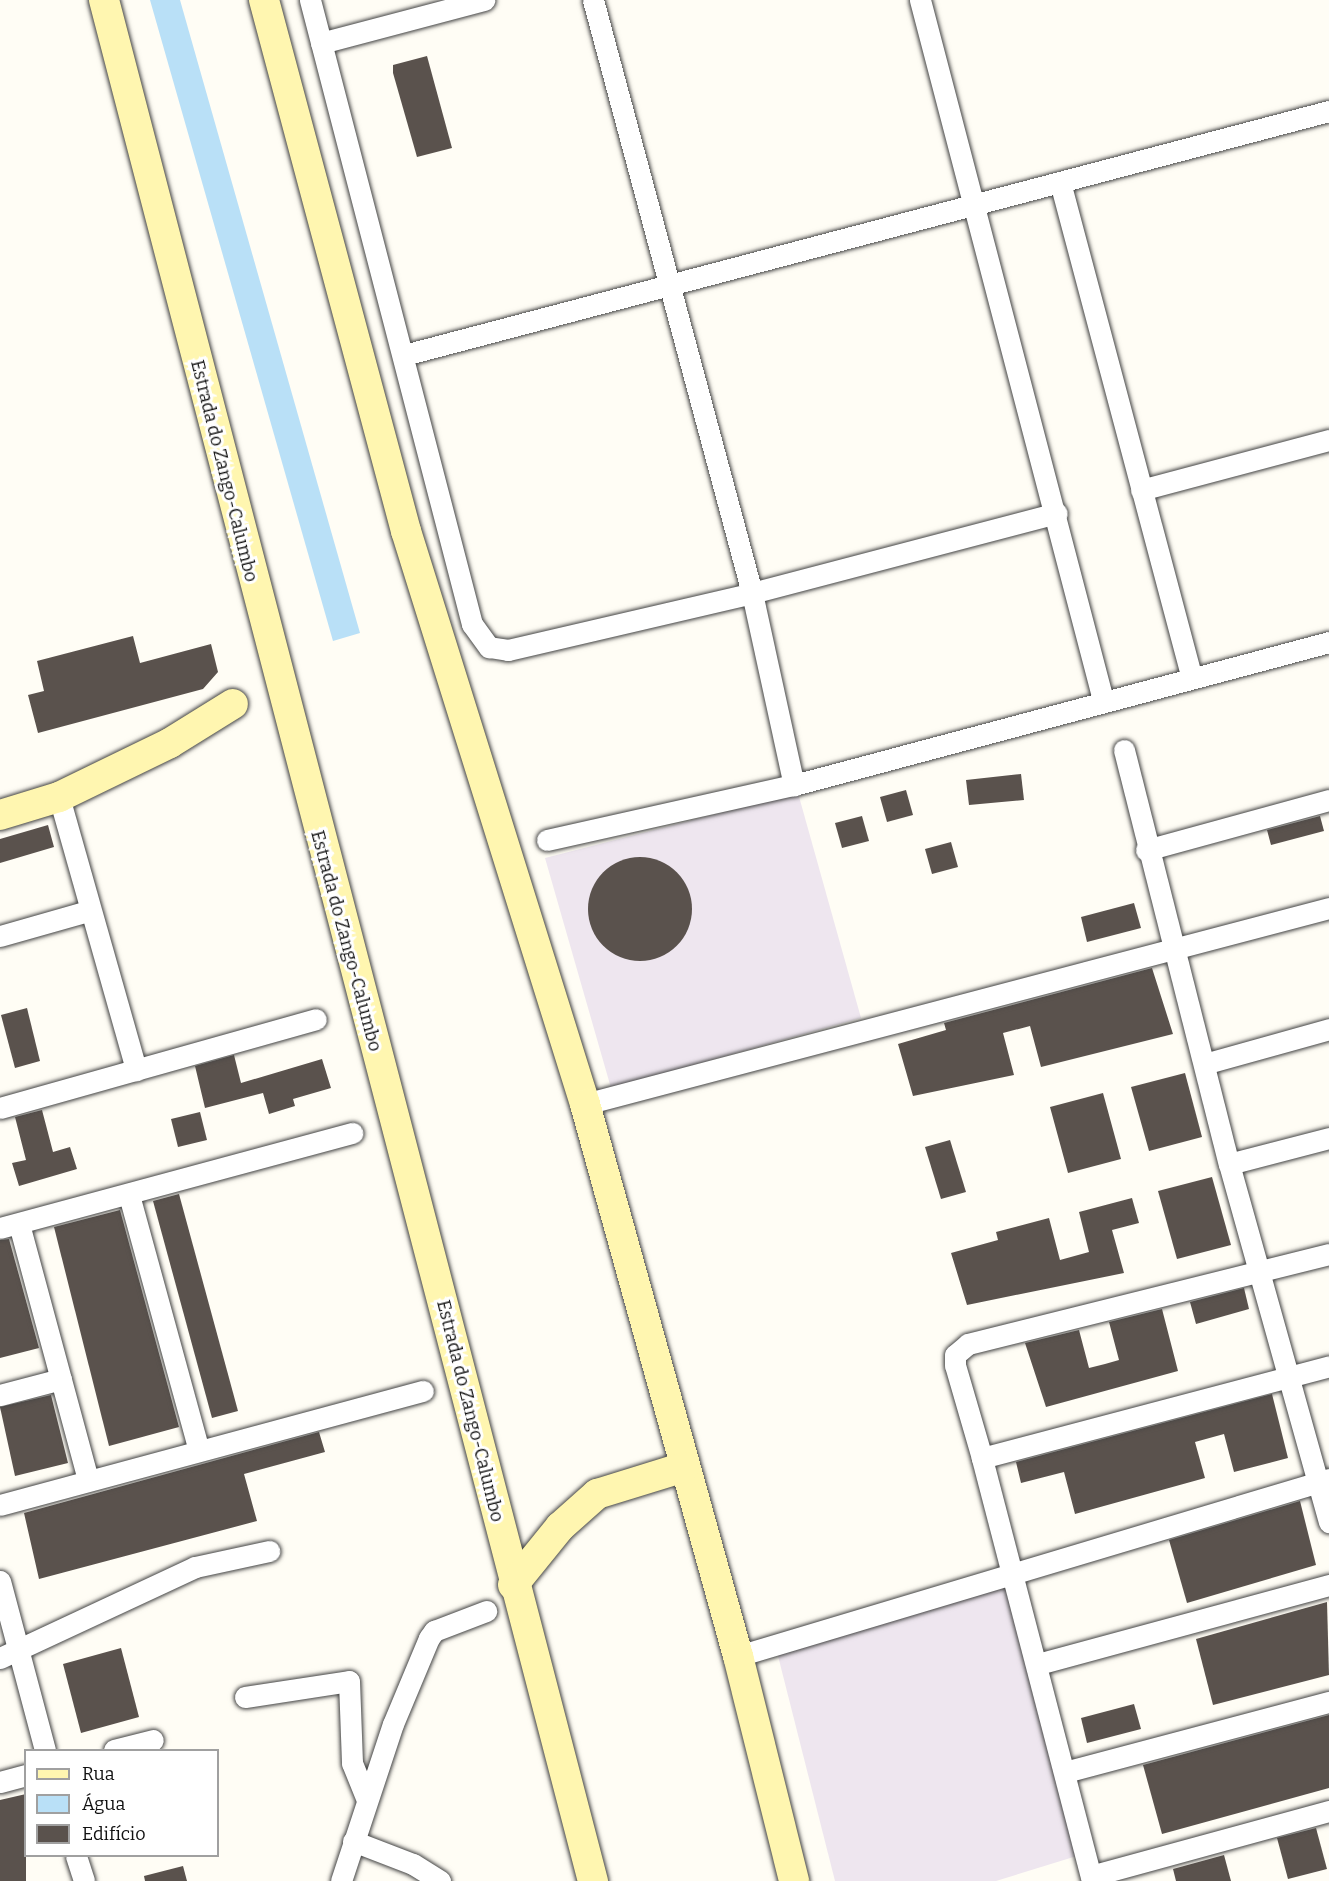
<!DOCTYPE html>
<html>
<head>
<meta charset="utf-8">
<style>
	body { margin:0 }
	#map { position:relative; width:1329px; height:1881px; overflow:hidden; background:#fffdf5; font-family:Bitter,serif }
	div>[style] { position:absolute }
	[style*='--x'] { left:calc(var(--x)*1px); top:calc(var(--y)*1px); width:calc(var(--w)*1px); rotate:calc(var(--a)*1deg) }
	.industrial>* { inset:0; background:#eee6ef }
	.water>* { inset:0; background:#b9e0f7 }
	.building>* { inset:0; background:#5a524d }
	.round { border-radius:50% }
	.roads { filter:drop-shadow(0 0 2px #444) drop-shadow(0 0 2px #444) }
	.street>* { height:21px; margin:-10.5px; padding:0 10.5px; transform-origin:10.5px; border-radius:10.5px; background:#fff }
	.secondary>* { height:30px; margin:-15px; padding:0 15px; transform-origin:15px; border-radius:15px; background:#fff6b0 }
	span { translate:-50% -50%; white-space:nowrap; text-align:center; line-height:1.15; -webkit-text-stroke:6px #fff; paint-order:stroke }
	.street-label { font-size:18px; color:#111 }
	.legend { position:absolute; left:24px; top:1749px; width:195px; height:108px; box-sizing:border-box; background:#fff; border:2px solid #a0a0a0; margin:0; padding:8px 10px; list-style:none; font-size:18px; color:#111 }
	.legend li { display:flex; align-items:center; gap:12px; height:30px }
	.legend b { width:30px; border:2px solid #a0a0a0 }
</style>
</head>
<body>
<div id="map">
	<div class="industrial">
		<div style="clip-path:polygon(798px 793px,861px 1018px,611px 1088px,545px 858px)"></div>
		<div style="clip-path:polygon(1005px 1578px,1080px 1855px,996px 1881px,835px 1881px,776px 1648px)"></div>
	</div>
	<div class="water">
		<div style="clip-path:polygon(150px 0,180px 0,360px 633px,333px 641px)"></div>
	</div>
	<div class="building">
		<div style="clip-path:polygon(427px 56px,452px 148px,417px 157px,393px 73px,393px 65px)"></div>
		<div style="clip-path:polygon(133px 636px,140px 663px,211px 644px,218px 672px,203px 689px,38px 733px,28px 695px,44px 691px,37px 661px)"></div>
		<div style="clip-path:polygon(1021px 774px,1024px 800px,969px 805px,966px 780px)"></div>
		<div style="clip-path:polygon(906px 790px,913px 815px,887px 822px,880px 797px)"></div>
		<div style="clip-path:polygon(862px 816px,869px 841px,842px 848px,835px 823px)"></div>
		<div style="clip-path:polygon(1320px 816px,1324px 831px,1271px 845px,1267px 830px)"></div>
		<div style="clip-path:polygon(48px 825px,54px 847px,0 863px,0 839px)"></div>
		<div style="clip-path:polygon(951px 842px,958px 867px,932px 874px,925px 849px)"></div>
		<div class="round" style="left:588px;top:857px;width:104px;height:104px"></div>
		<div style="clip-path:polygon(1134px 903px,1141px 928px,1087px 942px,1081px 917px)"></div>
		<div style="clip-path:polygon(1152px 968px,1173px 1034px,1041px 1067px,1030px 1026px,1003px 1033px,1014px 1075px,913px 1096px,898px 1044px,946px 1030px,944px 1023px)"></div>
		<div style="clip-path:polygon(27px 1008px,40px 1061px,15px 1068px,1px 1015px)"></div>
		<div style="clip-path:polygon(234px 1055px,241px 1083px,322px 1059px,331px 1088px,293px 1099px,295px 1106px,269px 1114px,263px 1093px,205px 1108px,195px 1066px)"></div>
		<div style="clip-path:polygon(1185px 1073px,1202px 1137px,1149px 1151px,1131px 1087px)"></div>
		<div style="clip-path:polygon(1103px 1093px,1121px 1159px,1068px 1173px,1050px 1107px)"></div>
		<div style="clip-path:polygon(42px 1110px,53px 1152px,70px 1147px,77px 1169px,19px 1186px,12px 1163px,26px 1160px,15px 1117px)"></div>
		<div style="clip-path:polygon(200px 1112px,207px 1140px,178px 1147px,171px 1119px)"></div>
		<div style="clip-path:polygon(950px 1140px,966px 1192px,941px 1199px,925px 1147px)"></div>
		<div style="clip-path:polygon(1212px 1177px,1231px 1245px,1177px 1259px,1158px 1191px)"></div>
		<div style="clip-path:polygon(179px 1194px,238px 1411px,212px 1418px,153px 1201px)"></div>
		<div style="clip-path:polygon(1132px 1198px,1139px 1223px,1112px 1230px,1124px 1273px,967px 1305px,951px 1253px,998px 1240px,996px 1232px,1049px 1218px,1060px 1260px,1089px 1252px,1079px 1212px)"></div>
		<div style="clip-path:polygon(120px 1210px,179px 1427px,109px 1446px,54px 1227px)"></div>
		<div style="clip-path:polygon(9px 1239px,39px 1348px,0 1358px,0 1240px)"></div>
		<div style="clip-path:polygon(1244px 1288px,1249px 1309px,1196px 1324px,1190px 1302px)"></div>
		<div style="clip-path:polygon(1162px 1309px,1178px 1371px,1046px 1407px,1025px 1343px,1079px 1330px,1089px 1368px,1105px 1364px,1119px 1360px,1109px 1322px)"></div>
		<div style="clip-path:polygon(1272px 1394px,1288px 1458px,1234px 1472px,1224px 1434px,1195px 1442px,1205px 1478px,1075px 1514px,1064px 1472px,1021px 1483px,1016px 1462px)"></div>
		<div style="clip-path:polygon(51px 1395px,68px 1463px,15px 1476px,0 1407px)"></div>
		<div style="clip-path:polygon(319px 1432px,325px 1452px,244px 1474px,257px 1521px,39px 1579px,24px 1513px)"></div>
		<div style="clip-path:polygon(1300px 1501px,1316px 1565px,1187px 1603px,1169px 1540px)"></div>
		<div style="clip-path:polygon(1327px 1602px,1329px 1675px,1213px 1705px,1196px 1639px)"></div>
		<div style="clip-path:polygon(121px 1648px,139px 1717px,81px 1733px,63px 1664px)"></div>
		<div style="clip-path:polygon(1134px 1704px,1141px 1729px,1087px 1743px,1081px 1718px)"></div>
		<div style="clip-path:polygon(1329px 1715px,1329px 1788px,1162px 1834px,1143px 1765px)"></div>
		<div style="clip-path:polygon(26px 1794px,26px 1881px,0 1881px,0 1800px)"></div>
		<div style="clip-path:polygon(1316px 1828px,1327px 1869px,1288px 1879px,1277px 1838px)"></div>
		<div style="clip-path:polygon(1224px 1855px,1231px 1881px,1176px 1881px,1173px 1869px)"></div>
		<div style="clip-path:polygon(183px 1866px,187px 1881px,145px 1881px,144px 1876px)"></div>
	</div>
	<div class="roads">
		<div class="street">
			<div style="--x:310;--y:0;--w:645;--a:75.45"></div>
			<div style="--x:472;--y:624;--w:29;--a:54"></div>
			<div style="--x:489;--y:647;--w:19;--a:9"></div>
			<div style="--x:508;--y:650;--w:251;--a:-13.1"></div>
			<div style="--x:752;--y:593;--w:315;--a:-14.7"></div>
			<div style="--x:593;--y:0;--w:614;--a:74.99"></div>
			<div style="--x:752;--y:593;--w:197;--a:77.7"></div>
			<div style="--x:920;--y:0;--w:724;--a:75.35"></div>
			<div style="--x:321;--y:43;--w:169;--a:-14.8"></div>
			<div style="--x:1060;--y:182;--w:510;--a:75.12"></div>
			<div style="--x:404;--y:355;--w:957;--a:-14.78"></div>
			<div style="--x:1141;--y:490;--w:195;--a:-14.9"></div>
			<div style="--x:1124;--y:750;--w:427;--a:75.8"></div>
			<div style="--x:1229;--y:1164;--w:372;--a:74.4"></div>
			<div style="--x:59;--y:797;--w:284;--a:74.2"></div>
			<div style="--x:547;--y:840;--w:253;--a:-12.6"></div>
			<div style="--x:794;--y:785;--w:554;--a:-14.96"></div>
			<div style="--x:1146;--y:850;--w:190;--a:-15.3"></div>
			<div style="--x:0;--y:936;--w:91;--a:-15.9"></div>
			<div style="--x:1204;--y:1064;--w:130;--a:-15.6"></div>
			<div style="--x:585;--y:1104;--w:769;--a:-14.76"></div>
			<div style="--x:0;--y:1108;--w:328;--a:-15.7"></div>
			<div style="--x:1229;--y:1164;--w:103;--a:-14.6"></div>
			<div style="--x:129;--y:1195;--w:262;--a:74.7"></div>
			<div style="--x:19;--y:1224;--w:265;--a:74.9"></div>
			<div style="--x:0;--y:1228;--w:365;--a:-15.1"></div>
			<div style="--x:0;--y:1395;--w:63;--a:-14.7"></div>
			<div style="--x:982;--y:1458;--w:97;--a:-106.2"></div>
			<div style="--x:955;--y:1365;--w:10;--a:-90"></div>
			<div style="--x:955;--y:1355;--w:17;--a:-40"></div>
			<div style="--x:968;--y:1344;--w:372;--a:-14"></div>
			<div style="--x:0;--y:1505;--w:438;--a:-15.1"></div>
			<div style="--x:0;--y:1581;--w:175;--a:75.1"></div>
			<div style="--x:738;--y:1656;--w:617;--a:-16.67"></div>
			<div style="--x:0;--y:1658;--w:215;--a:-25"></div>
			<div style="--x:195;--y:1567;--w:76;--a:-12.2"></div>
			<div style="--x:1038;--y:1664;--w:302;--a:-15.2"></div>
			<div style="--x:245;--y:1697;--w:105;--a:-8.7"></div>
			<div style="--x:349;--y:1681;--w:82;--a:87.9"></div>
			<div style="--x:352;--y:1763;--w:40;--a:68"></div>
			<div style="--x:114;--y:1750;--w:40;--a:-14.4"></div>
			<div style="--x:1065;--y:1772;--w:273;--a:-14.9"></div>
			<div style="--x:0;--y:1782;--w:27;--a:-15"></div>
			<div style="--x:353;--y:1841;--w:64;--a:21"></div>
			<div style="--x:413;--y:1864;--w:32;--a:32"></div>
			<div style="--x:76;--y:1856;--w:26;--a:72"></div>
			<div style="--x:1091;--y:1876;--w:247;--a:-15.3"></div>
			<div style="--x:341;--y:1881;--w:165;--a:-71.7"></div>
			<div style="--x:393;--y:1724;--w:93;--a:-67.3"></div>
			<div style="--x:429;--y:1638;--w:9;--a:-54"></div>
			<div style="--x:434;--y:1631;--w:56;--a:-21"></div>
			<div style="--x:1092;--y:1881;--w:437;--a:-104.6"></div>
			<div style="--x:982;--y:1458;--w:359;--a:-14.8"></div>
		</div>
		<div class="secondary">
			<div style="--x:104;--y:0;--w:1944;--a:75.43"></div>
			<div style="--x:264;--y:0;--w:550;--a:75.03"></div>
			<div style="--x:406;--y:531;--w:600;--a:72.65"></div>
			<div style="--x:585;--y:1104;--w:573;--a:74.51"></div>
			<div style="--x:738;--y:1656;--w:232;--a:76"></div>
			<div style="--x:0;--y:815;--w:62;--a:-17"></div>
			<div style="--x:59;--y:797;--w:123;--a:-25.9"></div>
			<div style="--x:170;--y:743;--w:74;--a:-31.8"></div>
			<div style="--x:513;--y:1585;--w:75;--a:-51"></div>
			<div style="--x:560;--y:1527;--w:50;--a:-41.7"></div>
			<div style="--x:597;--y:1494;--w:91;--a:-17.2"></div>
		</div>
	</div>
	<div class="street-label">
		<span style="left:224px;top:471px;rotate:76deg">Estrada do Zango-Calumbo</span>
		<span style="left:346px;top:941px;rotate:75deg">Estrada do Zango-Calumbo</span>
		<span style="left:470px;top:1411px;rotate:76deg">Estrada do Zango-Calumbo</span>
	</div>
	<ul class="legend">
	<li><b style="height:8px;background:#fff6b0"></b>Rua</li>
	<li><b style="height:16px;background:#b9e0f7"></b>Água</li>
	<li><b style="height:16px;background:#5a524d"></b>Edifício</li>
	</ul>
</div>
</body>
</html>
